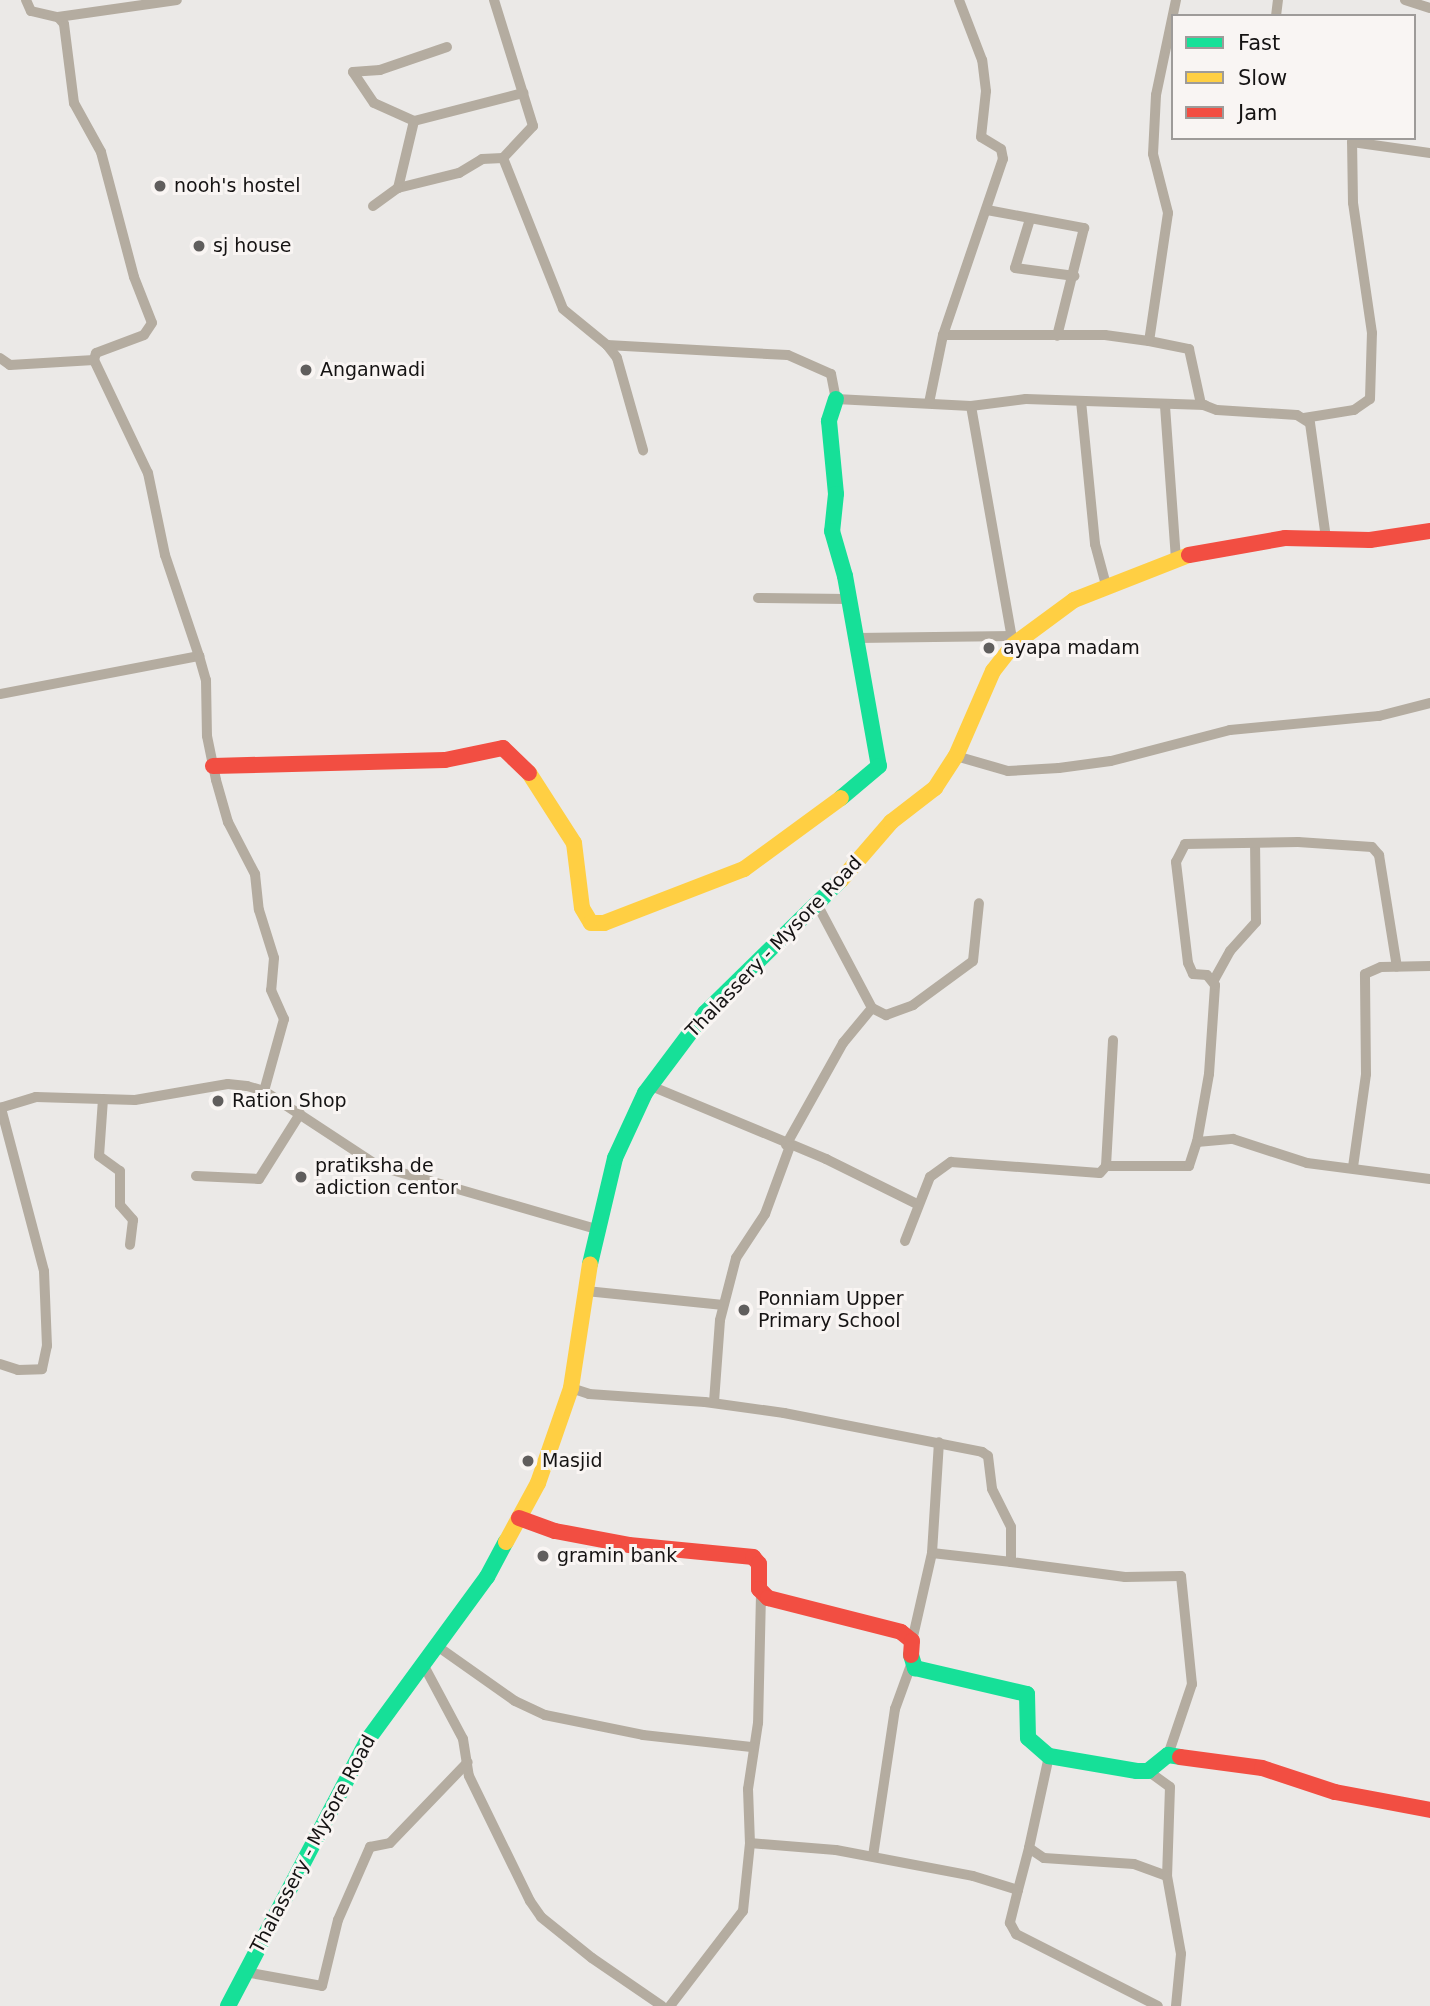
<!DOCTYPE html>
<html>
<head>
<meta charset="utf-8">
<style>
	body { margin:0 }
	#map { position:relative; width:1430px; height:2006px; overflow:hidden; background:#ebe9e7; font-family:"DejaVu Sans",sans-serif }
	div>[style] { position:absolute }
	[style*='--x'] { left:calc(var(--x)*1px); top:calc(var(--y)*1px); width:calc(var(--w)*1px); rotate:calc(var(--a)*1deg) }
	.street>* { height:10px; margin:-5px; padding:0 5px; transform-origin:5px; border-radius:5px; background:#b4aca0 }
	.fast>* { height:16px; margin:-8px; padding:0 8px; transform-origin:8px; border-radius:8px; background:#16e098 }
	.slow>* { height:16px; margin:-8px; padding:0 8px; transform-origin:8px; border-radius:8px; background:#ffcf43 }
	.jam>* { height:16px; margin:-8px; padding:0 8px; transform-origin:8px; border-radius:8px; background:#f24e42 }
	.dots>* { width:19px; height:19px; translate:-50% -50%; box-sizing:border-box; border:4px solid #f9f5f3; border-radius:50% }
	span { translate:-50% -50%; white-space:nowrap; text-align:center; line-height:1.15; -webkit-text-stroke:6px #f9f5f3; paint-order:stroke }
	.poi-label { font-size:19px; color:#151313 }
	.left { translate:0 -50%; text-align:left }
	.street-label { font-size:19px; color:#151313 }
	.legend { position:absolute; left:1171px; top:14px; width:245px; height:126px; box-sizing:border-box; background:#f9f5f3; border:2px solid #9e9b99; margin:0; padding:9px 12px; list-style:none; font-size:21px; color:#151313 }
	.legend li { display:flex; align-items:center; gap:14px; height:35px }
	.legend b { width:35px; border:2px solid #9e9b99 }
</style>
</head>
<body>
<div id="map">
	<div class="street">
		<div style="--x:26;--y:0;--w:12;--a:66"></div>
		<div style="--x:31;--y:11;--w:28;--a:13"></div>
		<div style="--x:58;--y:17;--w:9;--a:49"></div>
		<div style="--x:64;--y:24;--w:80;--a:82.8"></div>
		<div style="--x:74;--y:103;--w:56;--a:61.1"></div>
		<div style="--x:101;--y:152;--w:129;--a:75.2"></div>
		<div style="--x:134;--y:277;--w:49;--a:68.6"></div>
		<div style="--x:152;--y:323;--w:14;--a:124"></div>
		<div style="--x:144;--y:335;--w:51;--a:159.4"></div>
		<div style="--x:96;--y:353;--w:7;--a:106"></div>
		<div style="--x:94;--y:360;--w:125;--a:64.5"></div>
		<div style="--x:148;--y:473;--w:84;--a:78.3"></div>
		<div style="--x:165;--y:555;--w:107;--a:71.4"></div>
		<div style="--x:494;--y:0;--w:132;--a:72.8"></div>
		<div style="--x:533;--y:126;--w:44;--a:133.2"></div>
		<div style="--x:503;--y:158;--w:162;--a:68.3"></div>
		<div style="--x:563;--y:309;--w:57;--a:39.3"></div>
		<div style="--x:607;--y:345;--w:181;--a:3.2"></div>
		<div style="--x:788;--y:355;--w:47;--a:23.8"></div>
		<div style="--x:831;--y:374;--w:25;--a:79"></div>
		<div style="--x:836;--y:399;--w:135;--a:3"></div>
		<div style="--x:971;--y:406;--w:243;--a:80"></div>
		<div style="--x:1176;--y:0;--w:97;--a:101.9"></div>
		<div style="--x:1156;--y:95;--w:59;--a:92.9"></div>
		<div style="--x:1153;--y:154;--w:61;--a:75.7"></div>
		<div style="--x:1168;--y:213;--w:129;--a:98.4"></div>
		<div style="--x:1149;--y:341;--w:41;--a:11.3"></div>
		<div style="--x:1189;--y:349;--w:56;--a:77.7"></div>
		<div style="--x:1201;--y:404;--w:17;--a:21"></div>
		<div style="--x:1217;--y:410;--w:80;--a:3.6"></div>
		<div style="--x:1297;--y:415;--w:15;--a:32"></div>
		<div style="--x:1310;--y:423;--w:117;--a:82.1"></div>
		<div style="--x:1405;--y:0;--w:26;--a:18"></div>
		<div style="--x:1276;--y:16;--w:16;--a:-83"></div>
		<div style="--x:58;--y:17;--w:120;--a:-8.1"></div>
		<div style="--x:447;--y:47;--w:71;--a:161.1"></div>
		<div style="--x:380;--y:70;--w:27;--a:176"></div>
		<div style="--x:353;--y:72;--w:37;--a:56"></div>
		<div style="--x:374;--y:103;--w:44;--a:24.2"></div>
		<div style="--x:414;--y:121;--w:113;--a:-14.4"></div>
		<div style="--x:414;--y:121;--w:69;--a:103.4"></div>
		<div style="--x:398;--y:188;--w:63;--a:-13.8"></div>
		<div style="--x:459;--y:173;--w:27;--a:-31"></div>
		<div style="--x:482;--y:159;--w:21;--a:-3"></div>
		<div style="--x:373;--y:206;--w:31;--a:-36"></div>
		<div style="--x:987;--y:210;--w:99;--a:10.5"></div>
		<div style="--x:1084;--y:228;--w:111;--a:104"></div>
		<div style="--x:1030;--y:219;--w:51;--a:107"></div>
		<div style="--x:1015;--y:268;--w:60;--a:7.7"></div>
		<div style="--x:943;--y:335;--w:186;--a:-71.2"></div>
		<div style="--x:1003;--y:159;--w:10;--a:-101"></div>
		<div style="--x:1001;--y:149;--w:23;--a:-149"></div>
		<div style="--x:981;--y:137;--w:46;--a:-83.8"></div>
		<div style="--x:986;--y:91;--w:31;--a:-97"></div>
		<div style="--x:982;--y:60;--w:64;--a:-111"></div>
		<div style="--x:607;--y:345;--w:16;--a:52"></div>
		<div style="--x:617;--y:358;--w:96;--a:74.2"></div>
		<div style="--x:0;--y:358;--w:12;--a:35"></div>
		<div style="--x:10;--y:365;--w:84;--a:-3.4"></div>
		<div style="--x:1081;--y:401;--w:144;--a:84.4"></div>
		<div style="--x:1095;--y:544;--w:42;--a:75"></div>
		<div style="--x:929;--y:403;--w:69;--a:-78.4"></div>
		<div style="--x:943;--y:335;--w:162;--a:0"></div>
		<div style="--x:1105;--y:335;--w:44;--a:7.8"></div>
		<div style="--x:971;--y:406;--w:55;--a:-7.3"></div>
		<div style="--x:1026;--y:399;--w:179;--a:1.9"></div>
		<div style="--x:1165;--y:406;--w:152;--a:85.9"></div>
		<div style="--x:1304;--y:418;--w:51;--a:-9.1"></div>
		<div style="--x:1354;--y:410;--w:19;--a:-35"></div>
		<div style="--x:1370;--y:399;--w:66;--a:-88.3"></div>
		<div style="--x:1372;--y:333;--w:131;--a:-98.3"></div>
		<div style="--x:1353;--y:203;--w:61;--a:-90.9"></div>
		<div style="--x:1352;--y:142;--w:79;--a:8"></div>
		<div style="--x:758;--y:598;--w:90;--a:0.6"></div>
		<div style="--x:857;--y:638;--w:155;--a:-0.7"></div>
		<div style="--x:0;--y:694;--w:203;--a:-10.8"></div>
		<div style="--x:199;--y:656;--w:25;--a:74"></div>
		<div style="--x:206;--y:680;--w:56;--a:89"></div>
		<div style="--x:207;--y:736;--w:45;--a:78.4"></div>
		<div style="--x:216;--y:780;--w:44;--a:74.1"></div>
		<div style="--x:228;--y:822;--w:59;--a:62.6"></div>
		<div style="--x:255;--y:874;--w:36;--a:84"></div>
		<div style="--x:259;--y:910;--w:50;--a:72.6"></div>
		<div style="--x:274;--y:958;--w:32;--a:95"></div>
		<div style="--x:271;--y:990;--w:32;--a:66"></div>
		<div style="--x:284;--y:1019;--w:75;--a:105.5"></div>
		<div style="--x:956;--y:756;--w:54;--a:16.1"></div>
		<div style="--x:1008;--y:771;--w:51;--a:-3.4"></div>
		<div style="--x:1059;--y:768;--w:52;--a:-7.7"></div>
		<div style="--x:1111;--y:761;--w:123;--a:-14.6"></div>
		<div style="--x:1230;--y:730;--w:150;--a:-5.4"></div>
		<div style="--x:1379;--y:716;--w:53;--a:-14.3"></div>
		<div style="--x:1214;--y:980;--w:33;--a:-61"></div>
		<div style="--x:1230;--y:951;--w:39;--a:-48"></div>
		<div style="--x:1256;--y:922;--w:78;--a:-90.7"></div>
		<div style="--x:872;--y:1008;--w:16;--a:27"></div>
		<div style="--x:886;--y:1015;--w:29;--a:-20"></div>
		<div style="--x:913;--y:1005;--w:74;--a:-36.3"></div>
		<div style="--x:973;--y:961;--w:58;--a:-84.1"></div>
		<div style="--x:651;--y:1086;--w:190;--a:22.6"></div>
		<div style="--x:826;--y:1159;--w:102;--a:26.3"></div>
		<div style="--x:103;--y:1099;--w:57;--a:94"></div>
		<div style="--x:99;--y:1156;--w:26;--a:36"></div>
		<div style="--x:120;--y:1171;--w:34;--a:90"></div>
		<div style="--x:120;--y:1205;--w:20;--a:49"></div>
		<div style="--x:133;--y:1220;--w:25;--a:97"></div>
		<div style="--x:0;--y:1108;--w:38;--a:-17"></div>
		<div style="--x:36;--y:1097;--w:99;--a:1.7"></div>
		<div style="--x:135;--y:1100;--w:94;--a:-9.8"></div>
		<div style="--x:228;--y:1084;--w:19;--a:6"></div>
		<div style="--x:247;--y:1086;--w:18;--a:16"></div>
		<div style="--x:264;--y:1091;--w:136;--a:33.3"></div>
		<div style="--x:378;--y:1166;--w:227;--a:16.1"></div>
		<div style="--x:1197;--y:1142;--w:69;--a:-80"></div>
		<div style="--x:1209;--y:1074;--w:89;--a:-86.1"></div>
		<div style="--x:1215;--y:985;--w:13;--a:-129"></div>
		<div style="--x:1207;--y:975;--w:14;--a:-176"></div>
		<div style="--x:1193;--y:974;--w:12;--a:-114"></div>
		<div style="--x:1188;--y:963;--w:102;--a:-96.8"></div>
		<div style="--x:1176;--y:862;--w:20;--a:-63"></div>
		<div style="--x:1185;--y:844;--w:113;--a:-1"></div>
		<div style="--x:1298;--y:842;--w:74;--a:3.9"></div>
		<div style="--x:1372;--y:847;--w:11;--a:49"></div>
		<div style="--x:1379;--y:855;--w:113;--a:80.9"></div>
		<div style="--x:786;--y:1145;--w:117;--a:-60.8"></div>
		<div style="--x:843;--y:1043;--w:45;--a:-50.4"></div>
		<div style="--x:872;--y:1008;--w:115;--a:-117.9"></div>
		<div style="--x:1106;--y:1166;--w:126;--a:-86.8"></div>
		<div style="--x:1353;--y:1167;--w:94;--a:-82"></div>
		<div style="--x:1366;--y:1074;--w:100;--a:-90.6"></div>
		<div style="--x:1365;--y:974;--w:17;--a:-24"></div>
		<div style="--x:1381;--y:967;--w:49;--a:-1.2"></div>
		<div style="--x:196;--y:1176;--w:63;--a:2.7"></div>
		<div style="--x:259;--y:1179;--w:77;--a:-57.8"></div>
		<div style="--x:905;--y:1241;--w:69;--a:-68.7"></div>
		<div style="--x:930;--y:1177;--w:26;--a:-36"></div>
		<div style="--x:951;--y:1162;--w:149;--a:4.2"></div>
		<div style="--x:1100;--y:1173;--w:9;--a:-49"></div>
		<div style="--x:1106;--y:1166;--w:83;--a:0"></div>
		<div style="--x:1189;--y:1166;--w:25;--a:-72"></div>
		<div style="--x:1197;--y:1142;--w:36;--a:-5"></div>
		<div style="--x:1233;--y:1139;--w:78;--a:18"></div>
		<div style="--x:1307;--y:1163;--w:124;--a:7.4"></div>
		<div style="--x:586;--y:1291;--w:138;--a:5.8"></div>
		<div style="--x:0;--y:1364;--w:19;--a:18"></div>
		<div style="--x:18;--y:1370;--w:24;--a:-2"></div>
		<div style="--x:42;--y:1369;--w:24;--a:-78"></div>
		<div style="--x:47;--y:1346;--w:75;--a:-92.3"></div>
		<div style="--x:44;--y:1271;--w:169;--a:-104.8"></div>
		<div style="--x:571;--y:1388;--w:19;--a:18"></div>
		<div style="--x:589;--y:1394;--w:116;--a:3.9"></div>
		<div style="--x:705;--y:1402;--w:80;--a:7.9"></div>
		<div style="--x:784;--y:1413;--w:202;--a:11.1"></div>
		<div style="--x:982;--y:1452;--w:7;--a:34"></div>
		<div style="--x:988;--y:1456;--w:33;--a:83"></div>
		<div style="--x:992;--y:1489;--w:42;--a:63.4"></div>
		<div style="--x:1011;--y:1527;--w:35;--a:90"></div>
		<div style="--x:1011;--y:1562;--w:115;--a:7.5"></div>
		<div style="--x:1125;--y:1577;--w:56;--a:-1"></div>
		<div style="--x:1181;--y:1576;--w:109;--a:84.2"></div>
		<div style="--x:1192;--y:1684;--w:75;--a:108.7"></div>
		<div style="--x:714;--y:1402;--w:82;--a:-85.8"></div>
		<div style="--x:720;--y:1320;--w:64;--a:-75.5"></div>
		<div style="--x:736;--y:1258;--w:53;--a:-56.6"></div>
		<div style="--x:765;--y:1214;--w:72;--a:-69.8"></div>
		<div style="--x:932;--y:1553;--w:80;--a:6.5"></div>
		<div style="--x:761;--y:1594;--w:129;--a:91.3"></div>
		<div style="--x:758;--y:1723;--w:67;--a:98.6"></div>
		<div style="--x:748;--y:1789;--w:54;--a:87.9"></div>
		<div style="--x:750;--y:1843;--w:86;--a:4.7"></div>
		<div style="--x:836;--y:1850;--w:139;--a:10.7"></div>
		<div style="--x:973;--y:1876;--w:47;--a:17.3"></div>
		<div style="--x:1018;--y:1890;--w:43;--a:-75.3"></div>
		<div style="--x:912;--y:1641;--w:90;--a:-77.2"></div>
		<div style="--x:932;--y:1553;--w:111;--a:-86.4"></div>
		<div style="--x:437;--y:1646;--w:95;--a:35.2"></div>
		<div style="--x:515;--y:1701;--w:33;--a:25"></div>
		<div style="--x:545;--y:1715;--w:100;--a:11.5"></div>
		<div style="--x:643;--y:1735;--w:109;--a:6.3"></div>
		<div style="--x:423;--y:1664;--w:85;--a:61.9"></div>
		<div style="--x:463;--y:1739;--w:37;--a:81"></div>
		<div style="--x:469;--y:1776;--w:139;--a:64"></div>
		<div style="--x:530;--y:1901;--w:19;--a:55"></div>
		<div style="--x:541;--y:1917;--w:65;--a:38.8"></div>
		<div style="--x:592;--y:1958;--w:85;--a:34.4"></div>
		<div style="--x:1049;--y:1756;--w:94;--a:102.3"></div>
		<div style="--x:1029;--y:1848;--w:18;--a:34"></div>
		<div style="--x:1044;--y:1858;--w:90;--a:3.8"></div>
		<div style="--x:1134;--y:1864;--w:35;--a:20"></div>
		<div style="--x:1148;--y:1771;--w:27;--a:36"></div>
		<div style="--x:1170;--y:1787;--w:89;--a:91.9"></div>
		<div style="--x:1167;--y:1876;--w:79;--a:79.8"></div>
		<div style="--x:1181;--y:1954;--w:52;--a:95.5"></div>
		<div style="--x:873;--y:1856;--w:149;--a:-81.5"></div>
		<div style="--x:895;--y:1709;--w:47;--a:-70"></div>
		<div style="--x:1018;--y:1890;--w:34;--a:104"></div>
		<div style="--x:1010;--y:1923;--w:13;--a:61"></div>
		<div style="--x:1016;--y:1934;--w:159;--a:26.9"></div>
		<div style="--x:245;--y:1972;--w:78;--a:10.3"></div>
		<div style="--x:322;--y:1986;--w:68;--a:-76.4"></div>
		<div style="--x:338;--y:1920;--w:80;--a:-66.3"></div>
		<div style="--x:370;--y:1847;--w:20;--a:-11"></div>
		<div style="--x:390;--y:1843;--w:112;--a:-46.1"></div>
		<div style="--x:670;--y:2006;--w:120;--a:-52.5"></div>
		<div style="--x:743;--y:1911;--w:68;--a:-84.1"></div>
	</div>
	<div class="fast">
		<div style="--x:836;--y:399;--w:23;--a:108"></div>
		<div style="--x:829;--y:421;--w:73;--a:84.5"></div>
		<div style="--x:836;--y:494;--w:37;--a:96"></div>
		<div style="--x:832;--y:531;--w:47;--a:73.9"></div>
		<div style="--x:845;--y:576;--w:193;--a:79.9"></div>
		<div style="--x:879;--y:766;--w:50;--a:139.9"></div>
		<div style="--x:590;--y:1264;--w:109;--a:-76.7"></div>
		<div style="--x:615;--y:1158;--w:72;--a:-65.2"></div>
		<div style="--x:645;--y:1093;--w:100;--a:-53.1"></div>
		<div style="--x:705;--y:1013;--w:190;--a:-44.4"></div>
		<div style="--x:911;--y:1655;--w:14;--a:73"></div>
		<div style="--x:915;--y:1668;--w:115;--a:13.1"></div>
		<div style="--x:1027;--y:1694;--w:44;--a:88.7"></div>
		<div style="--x:1028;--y:1738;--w:28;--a:41"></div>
		<div style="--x:1049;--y:1756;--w:89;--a:9.7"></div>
		<div style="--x:1137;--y:1771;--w:11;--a:0"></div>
		<div style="--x:1148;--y:1771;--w:26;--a:-39"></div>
		<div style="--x:1168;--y:1755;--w:12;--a:9"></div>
		<div style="--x:228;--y:2006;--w:303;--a:-62.3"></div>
		<div style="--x:369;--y:1738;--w:200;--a:-53.8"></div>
		<div style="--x:487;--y:1577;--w:40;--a:-62"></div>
	</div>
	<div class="slow">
		<div style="--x:529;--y:773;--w:83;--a:57.3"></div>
		<div style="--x:574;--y:843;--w:65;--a:83"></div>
		<div style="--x:582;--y:908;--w:17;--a:59"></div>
		<div style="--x:591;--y:923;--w:13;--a:0"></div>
		<div style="--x:604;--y:923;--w:150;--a:-21.1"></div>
		<div style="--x:744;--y:869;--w:120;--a:-36.2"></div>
		<div style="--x:841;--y:880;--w:77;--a:-49.2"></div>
		<div style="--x:891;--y:822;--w:56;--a:-37.7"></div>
		<div style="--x:935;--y:788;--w:38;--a:-57"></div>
		<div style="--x:956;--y:756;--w:93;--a:-66.5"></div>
		<div style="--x:993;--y:671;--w:33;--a:-52"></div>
		<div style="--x:1013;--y:645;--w:76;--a:-36.4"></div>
		<div style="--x:1074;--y:600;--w:123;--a:-21.4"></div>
		<div style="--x:506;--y:1542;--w:67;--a:-61.5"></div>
		<div style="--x:538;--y:1483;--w:101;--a:-70.8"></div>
		<div style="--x:571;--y:1388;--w:125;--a:-81.3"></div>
	</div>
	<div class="jam">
		<div style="--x:1189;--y:555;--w:97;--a:-10"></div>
		<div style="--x:1285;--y:538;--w:85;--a:1.3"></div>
		<div style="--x:1370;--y:540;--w:61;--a:-8.5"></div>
		<div style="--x:213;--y:766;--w:232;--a:-1.5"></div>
		<div style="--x:445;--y:760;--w:59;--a:-11.7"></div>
		<div style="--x:503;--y:748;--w:36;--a:44"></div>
		<div style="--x:519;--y:1518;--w:38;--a:20"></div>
		<div style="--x:555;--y:1531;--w:75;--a:10.7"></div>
		<div style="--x:629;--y:1545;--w:125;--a:5.5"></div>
		<div style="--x:753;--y:1557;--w:9;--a:49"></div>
		<div style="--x:759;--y:1564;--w:25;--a:90"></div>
		<div style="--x:759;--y:1589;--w:13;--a:45"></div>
		<div style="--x:768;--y:1598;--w:137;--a:14.3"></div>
		<div style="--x:901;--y:1632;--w:14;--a:39"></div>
		<div style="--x:912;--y:1641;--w:14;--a:94"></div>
		<div style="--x:1180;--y:1757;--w:83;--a:7.6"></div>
		<div style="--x:1262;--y:1768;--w:77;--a:18.2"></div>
		<div style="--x:1335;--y:1792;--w:97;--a:10.7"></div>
	</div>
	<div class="dots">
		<div style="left:160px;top:186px;background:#605e5d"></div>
		<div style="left:199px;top:246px;background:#605e5d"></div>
		<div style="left:306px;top:370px;background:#605e5d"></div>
		<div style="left:989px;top:648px;background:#605e5d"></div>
		<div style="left:218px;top:1101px;background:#605e5d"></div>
		<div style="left:301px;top:1177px;background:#605e5d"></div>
		<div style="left:744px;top:1310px;background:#605e5d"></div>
		<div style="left:528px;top:1461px;background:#605e5d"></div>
		<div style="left:543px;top:1556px;background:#605e5d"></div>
	</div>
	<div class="poi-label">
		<span class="left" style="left:174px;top:186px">nooh's hostel</span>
		<span class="left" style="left:213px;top:246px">sj house</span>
		<span class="left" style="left:320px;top:370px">Anganwadi</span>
		<span class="left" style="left:1003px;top:648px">ayapa madam</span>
		<span class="left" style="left:232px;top:1101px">Ration Shop</span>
		<span class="left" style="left:315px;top:1177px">pratiksha de<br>adiction centor</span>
		<span class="left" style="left:758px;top:1310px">Ponniam Upper<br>Primary School</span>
		<span class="left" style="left:542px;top:1461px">Masjid</span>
		<span class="left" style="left:557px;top:1556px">gramin bank</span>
	</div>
	<div class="street-label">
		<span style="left:774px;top:947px;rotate:-46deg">Thalassery - Mysore Road</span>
		<span style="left:313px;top:1844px;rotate:-62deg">Thalassery - Mysore Road</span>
	</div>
	<ul class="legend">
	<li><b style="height:9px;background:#16e098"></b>Fast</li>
	<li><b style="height:9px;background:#ffcf43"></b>Slow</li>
	<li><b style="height:9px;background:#f24e42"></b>Jam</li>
	</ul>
</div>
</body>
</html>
